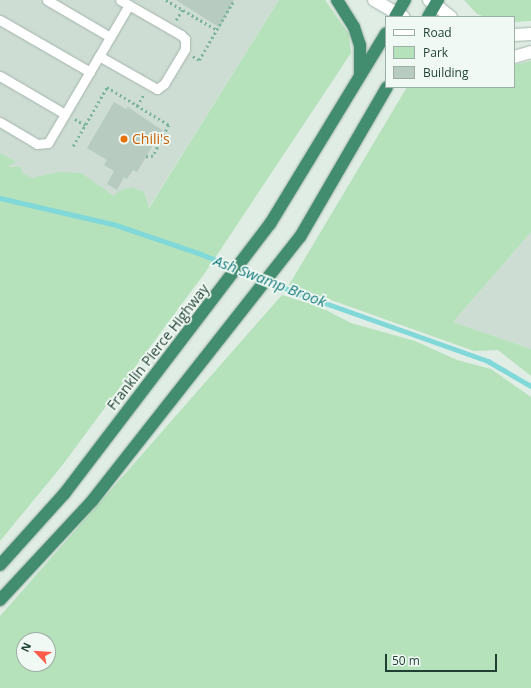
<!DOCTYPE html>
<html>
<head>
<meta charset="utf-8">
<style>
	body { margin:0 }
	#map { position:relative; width:531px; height:688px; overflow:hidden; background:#e0ede5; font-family:"Open Sans",sans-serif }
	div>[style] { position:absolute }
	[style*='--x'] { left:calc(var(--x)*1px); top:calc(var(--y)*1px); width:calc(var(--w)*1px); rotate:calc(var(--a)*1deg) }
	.built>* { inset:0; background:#ceddd4 }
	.green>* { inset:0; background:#b5e1bb }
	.stream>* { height:4.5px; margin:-2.25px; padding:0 2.25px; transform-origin:2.25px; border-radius:2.25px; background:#80d8d9 }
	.building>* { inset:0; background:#b7cbc0 }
	.path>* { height:2.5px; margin-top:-1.25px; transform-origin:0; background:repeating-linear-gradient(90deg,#7cb49a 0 2px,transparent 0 5px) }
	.roads { filter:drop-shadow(0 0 1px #a2b5ab) drop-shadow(0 0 1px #a2b5ab) }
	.service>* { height:9px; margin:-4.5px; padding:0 4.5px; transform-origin:4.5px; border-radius:4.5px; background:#fff }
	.minor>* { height:12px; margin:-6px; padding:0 6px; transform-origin:6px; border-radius:6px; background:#fff }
	.trunk>* { height:12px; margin:-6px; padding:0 6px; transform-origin:6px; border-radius:6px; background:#428c70 }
	.dots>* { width:11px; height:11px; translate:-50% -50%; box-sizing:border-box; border:2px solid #f0f9f3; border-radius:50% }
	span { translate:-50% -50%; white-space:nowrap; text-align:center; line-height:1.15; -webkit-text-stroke:3.5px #f0f9f3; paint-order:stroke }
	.food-label { font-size:14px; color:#c56008 }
	.left { translate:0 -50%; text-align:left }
	.street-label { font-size:14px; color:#1e3f31 }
	.water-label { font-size:15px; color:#117a7c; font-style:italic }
	.legend { position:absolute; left:385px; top:16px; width:130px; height:72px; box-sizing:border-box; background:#f0f9f3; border:1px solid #9cafa5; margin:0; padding:5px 7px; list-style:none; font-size:12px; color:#1e3f31 }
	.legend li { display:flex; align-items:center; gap:8px; height:20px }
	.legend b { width:20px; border:1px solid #9cafa5 }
	.north { position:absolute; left:16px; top:632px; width:40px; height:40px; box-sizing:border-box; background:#f0f9f3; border:1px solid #9cafa5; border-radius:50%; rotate:295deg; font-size:11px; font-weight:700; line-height:16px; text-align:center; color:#1e3f31 }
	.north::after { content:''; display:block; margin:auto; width:14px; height:18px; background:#ff5d4b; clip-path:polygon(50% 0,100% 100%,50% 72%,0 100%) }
	.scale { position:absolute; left:385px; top:654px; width:112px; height:18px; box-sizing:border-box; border:2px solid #1e3f31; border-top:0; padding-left:5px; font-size:12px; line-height:14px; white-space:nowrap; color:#1e3f31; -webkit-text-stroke:3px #f0f9f3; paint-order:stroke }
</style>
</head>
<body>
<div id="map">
	<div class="built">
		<div style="clip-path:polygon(0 0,279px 0,134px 231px,0 198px)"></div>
		<div style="clip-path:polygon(531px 232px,531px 349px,453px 322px)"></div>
	</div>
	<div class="green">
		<div style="clip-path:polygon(279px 0,325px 0,349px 34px,351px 53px,207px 270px,61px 467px,0 541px,0 153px,16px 162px,7px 167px,21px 167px,22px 173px,32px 178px,59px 172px,81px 173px,114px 196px,119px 191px,132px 187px,144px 192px,149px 208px)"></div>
		<div style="clip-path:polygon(464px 0,531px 0,531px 21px,514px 22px,514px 17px,485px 17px,477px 14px)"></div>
		<div style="clip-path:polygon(531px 61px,531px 232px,453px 322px,531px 349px,531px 376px,498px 350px,474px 351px,289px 285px,407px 87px,514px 87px,514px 65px)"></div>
		<div style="clip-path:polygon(evenodd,282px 295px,320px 307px,351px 323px,415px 341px,457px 360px,491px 369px,531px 397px,531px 688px,0 688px,0 616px,282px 295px,24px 640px,48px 640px,48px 664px,24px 664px,24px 640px)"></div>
	</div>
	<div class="stream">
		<div style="--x:0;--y:198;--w:116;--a:13"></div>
		<div style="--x:113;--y:224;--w:93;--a:18.8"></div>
		<div style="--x:201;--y:254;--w:107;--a:22"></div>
		<div style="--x:300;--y:294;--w:200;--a:19.6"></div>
		<div style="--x:488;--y:361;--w:50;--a:30.2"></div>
	</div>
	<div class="building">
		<div style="clip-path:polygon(176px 0,234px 0,220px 28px)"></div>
		<div style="clip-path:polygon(114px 102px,126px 109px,128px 107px,162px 130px,137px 172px,133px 170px,127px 179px,124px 177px,117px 190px,107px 184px,114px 171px,104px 165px,107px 160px,87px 148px)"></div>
	</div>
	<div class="path">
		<div style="--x:166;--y:0;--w:59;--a:30.5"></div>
		<div style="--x:176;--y:20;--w:12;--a:-59"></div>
		<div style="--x:193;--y:56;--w:7;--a:34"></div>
		<div style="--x:199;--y:60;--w:69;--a:-59.7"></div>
		<div style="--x:137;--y:106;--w:14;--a:-60"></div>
		<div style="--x:75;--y:119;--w:12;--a:31"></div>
		<div style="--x:73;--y:146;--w:68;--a:-60"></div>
		<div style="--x:107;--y:87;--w:73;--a:31.5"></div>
		<div style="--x:169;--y:125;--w:35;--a:117"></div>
		<div style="--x:153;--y:156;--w:7;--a:172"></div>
	</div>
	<div class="roads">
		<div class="service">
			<div style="--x:47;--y:0;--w:73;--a:30.4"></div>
			<div style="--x:0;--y:20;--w:104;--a:30"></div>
			<div style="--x:99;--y:56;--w:67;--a:29.6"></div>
			<div style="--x:157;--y:89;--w:9;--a:-36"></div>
			<div style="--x:164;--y:84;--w:41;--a:-59"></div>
			<div style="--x:185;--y:49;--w:10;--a:-90"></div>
			<div style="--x:185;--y:39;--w:6;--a:-135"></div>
			<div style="--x:181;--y:35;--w:70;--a:-150.2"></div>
			<div style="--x:0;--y:76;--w:75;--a:30.3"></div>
			<div style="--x:0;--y:122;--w:43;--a:30.7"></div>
			<div style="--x:37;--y:144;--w:11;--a:-5"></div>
			<div style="--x:48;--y:143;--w:160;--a:-59.6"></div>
		</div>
		<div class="minor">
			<div style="--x:374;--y:0;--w:34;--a:30"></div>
			<div style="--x:429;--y:0;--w:28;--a:38"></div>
			<div style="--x:514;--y:35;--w:17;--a:-3"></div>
			<div style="--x:514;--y:57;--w:18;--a:-16"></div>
		</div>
		<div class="trunk">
			<div style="--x:337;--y:0;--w:32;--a:58"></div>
			<div style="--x:354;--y:27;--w:19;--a:72"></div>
			<div style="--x:360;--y:45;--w:30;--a:90"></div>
			<div style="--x:395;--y:17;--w:20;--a:-60"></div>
			<div style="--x:428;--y:17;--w:20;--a:-60"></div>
			<div style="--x:0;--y:565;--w:96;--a:-48"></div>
			<div style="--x:64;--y:494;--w:340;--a:-52.7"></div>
			<div style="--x:270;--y:224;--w:223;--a:-58.7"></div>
			<div style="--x:0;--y:600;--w:135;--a:-47.1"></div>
			<div style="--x:92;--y:501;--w:336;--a:-51.8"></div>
			<div style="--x:300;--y:237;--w:173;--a:-59.9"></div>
		</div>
	</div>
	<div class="dots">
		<div style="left:124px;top:139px;background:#e8710a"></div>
	</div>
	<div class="food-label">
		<span class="left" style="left:132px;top:139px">Chili's</span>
	</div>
	<div class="street-label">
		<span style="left:158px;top:347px;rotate:-52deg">Franklin Pierce Highway</span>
	</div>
	<div class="water-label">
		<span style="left:270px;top:281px;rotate:21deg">Ash Swamp Brook</span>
	</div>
	<ul class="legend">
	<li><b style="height:5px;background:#fff"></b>Road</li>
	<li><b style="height:11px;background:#b5e1bb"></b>Park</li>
	<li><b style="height:11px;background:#b7cbc0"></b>Building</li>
	</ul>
	<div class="north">N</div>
	<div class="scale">50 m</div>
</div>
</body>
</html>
